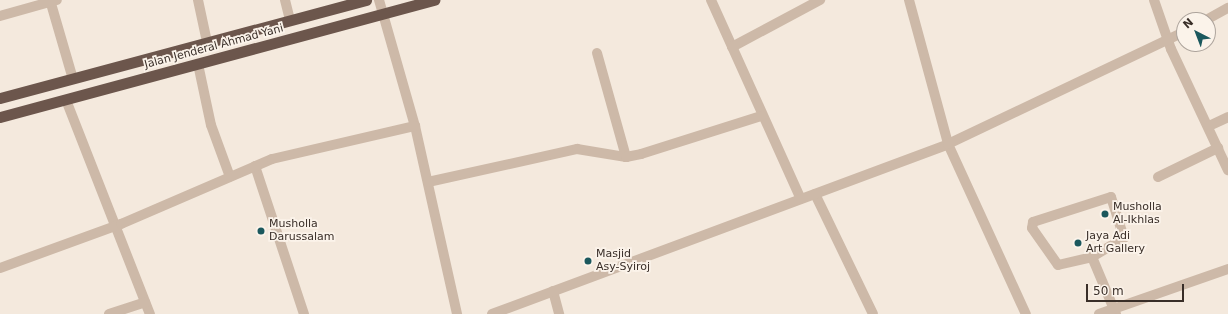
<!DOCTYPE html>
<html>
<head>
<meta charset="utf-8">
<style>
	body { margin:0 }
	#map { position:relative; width:1228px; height:314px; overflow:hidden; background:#f4e9dd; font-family:"DejaVu Sans",sans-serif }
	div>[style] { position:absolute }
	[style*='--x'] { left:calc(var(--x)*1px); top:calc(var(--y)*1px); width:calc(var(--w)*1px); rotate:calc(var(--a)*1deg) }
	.minor>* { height:10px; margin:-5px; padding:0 5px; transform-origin:5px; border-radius:5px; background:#cdb9a8 }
	.trunk>* { height:11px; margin:-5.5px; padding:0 5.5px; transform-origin:5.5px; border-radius:5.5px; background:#6c564c }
	.dots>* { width:11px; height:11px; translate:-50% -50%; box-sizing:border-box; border:2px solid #fbf3ea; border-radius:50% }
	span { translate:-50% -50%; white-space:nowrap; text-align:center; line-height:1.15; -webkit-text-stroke:3.5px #fbf3ea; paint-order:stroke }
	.street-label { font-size:11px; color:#392e28 }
	.poi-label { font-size:11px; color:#392e28 }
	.left { translate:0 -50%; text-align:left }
	.north { position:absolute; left:1176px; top:12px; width:40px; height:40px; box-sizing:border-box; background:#fbf3ea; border:1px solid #ada49c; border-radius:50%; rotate:318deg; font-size:11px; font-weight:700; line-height:16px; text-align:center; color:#392e28 }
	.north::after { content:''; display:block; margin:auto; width:14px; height:18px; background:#1b585d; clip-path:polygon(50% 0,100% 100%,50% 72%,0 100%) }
	.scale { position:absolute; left:1086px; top:284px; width:98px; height:18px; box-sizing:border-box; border:2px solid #392e28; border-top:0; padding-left:5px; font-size:12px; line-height:14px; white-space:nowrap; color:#392e28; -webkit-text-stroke:3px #fbf3ea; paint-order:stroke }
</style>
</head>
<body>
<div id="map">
	<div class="minor">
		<div style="--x:50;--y:0;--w:82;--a:73.8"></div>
		<div style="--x:198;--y:0;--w:43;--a:77.9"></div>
		<div style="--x:285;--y:0;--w:21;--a:76"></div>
		<div style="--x:379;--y:0;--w:131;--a:74.1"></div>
		<div style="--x:415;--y:126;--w:193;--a:77.4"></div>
		<div style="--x:711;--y:0;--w:218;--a:65.7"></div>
		<div style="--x:909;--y:0;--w:149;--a:74.8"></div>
		<div style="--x:948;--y:144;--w:187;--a:65.4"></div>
		<div style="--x:1154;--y:0;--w:52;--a:70.9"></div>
		<div style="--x:1171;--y:49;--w:134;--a:64.8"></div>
		<div style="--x:0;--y:16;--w:59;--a:-15.7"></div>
		<div style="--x:1206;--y:20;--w:25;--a:-29"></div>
		<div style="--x:732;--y:47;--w:100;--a:-28.1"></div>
		<div style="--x:597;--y:53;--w:108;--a:74.4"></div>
		<div style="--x:198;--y:64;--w:62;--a:78"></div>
		<div style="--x:211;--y:125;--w:55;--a:69.9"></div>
		<div style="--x:66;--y:100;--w:230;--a:68.6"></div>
		<div style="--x:1209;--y:126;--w:21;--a:-25"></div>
		<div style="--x:255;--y:166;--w:156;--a:71.7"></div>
		<div style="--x:1158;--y:177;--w:67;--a:-25.8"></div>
		<div style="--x:428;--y:182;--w:153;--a:-12.5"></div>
		<div style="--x:577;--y:149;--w:50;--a:9.3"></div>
		<div style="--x:626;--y:157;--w:15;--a:-11"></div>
		<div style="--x:641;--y:154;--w:126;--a:-17.6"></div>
		<div style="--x:815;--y:194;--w:133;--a:64.2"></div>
		<div style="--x:1092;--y:257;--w:37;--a:-31"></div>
		<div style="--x:1124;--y:238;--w:43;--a:-107.6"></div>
		<div style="--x:1111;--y:197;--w:82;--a:162.2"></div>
		<div style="--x:1033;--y:222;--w:6;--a:99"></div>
		<div style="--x:1032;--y:228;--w:45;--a:54.9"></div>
		<div style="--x:1058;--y:265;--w:35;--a:-13"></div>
		<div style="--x:1092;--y:257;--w:62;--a:67.2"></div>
		<div style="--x:0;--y:268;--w:129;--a:-20"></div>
		<div style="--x:121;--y:224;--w:164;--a:-23.3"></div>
		<div style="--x:272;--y:159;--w:147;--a:-13"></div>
		<div style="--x:553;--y:291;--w:24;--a:75"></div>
		<div style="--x:109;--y:314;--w:38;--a:-18"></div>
		<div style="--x:492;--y:314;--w:487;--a:-20.4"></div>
		<div style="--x:948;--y:144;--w:261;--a:-25.4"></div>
		<div style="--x:1099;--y:314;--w:137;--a:-19.2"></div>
	</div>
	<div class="trunk">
		<div style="--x:0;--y:98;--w:379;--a:-15"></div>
		<div style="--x:0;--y:117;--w:450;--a:-15.1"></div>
	</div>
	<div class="dots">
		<div style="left:1105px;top:214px;background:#1b585d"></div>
		<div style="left:261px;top:231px;background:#1b585d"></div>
		<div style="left:1078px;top:243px;background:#1b585d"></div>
		<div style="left:588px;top:261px;background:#1b585d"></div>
	</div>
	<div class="street-label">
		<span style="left:214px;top:47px;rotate:-15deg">Jalan Jenderal Ahmad Yani</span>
	</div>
	<div class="poi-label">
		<span class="left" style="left:1113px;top:214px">Musholla<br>Al-Ikhlas</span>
		<span class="left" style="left:269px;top:231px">Musholla<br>Darussalam</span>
		<span class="left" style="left:1086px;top:243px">Jaya Adi<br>Art Gallery</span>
		<span class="left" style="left:596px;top:261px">Masjid<br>Asy-Syiroj</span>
	</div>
	<div class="north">N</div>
	<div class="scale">50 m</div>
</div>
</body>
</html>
